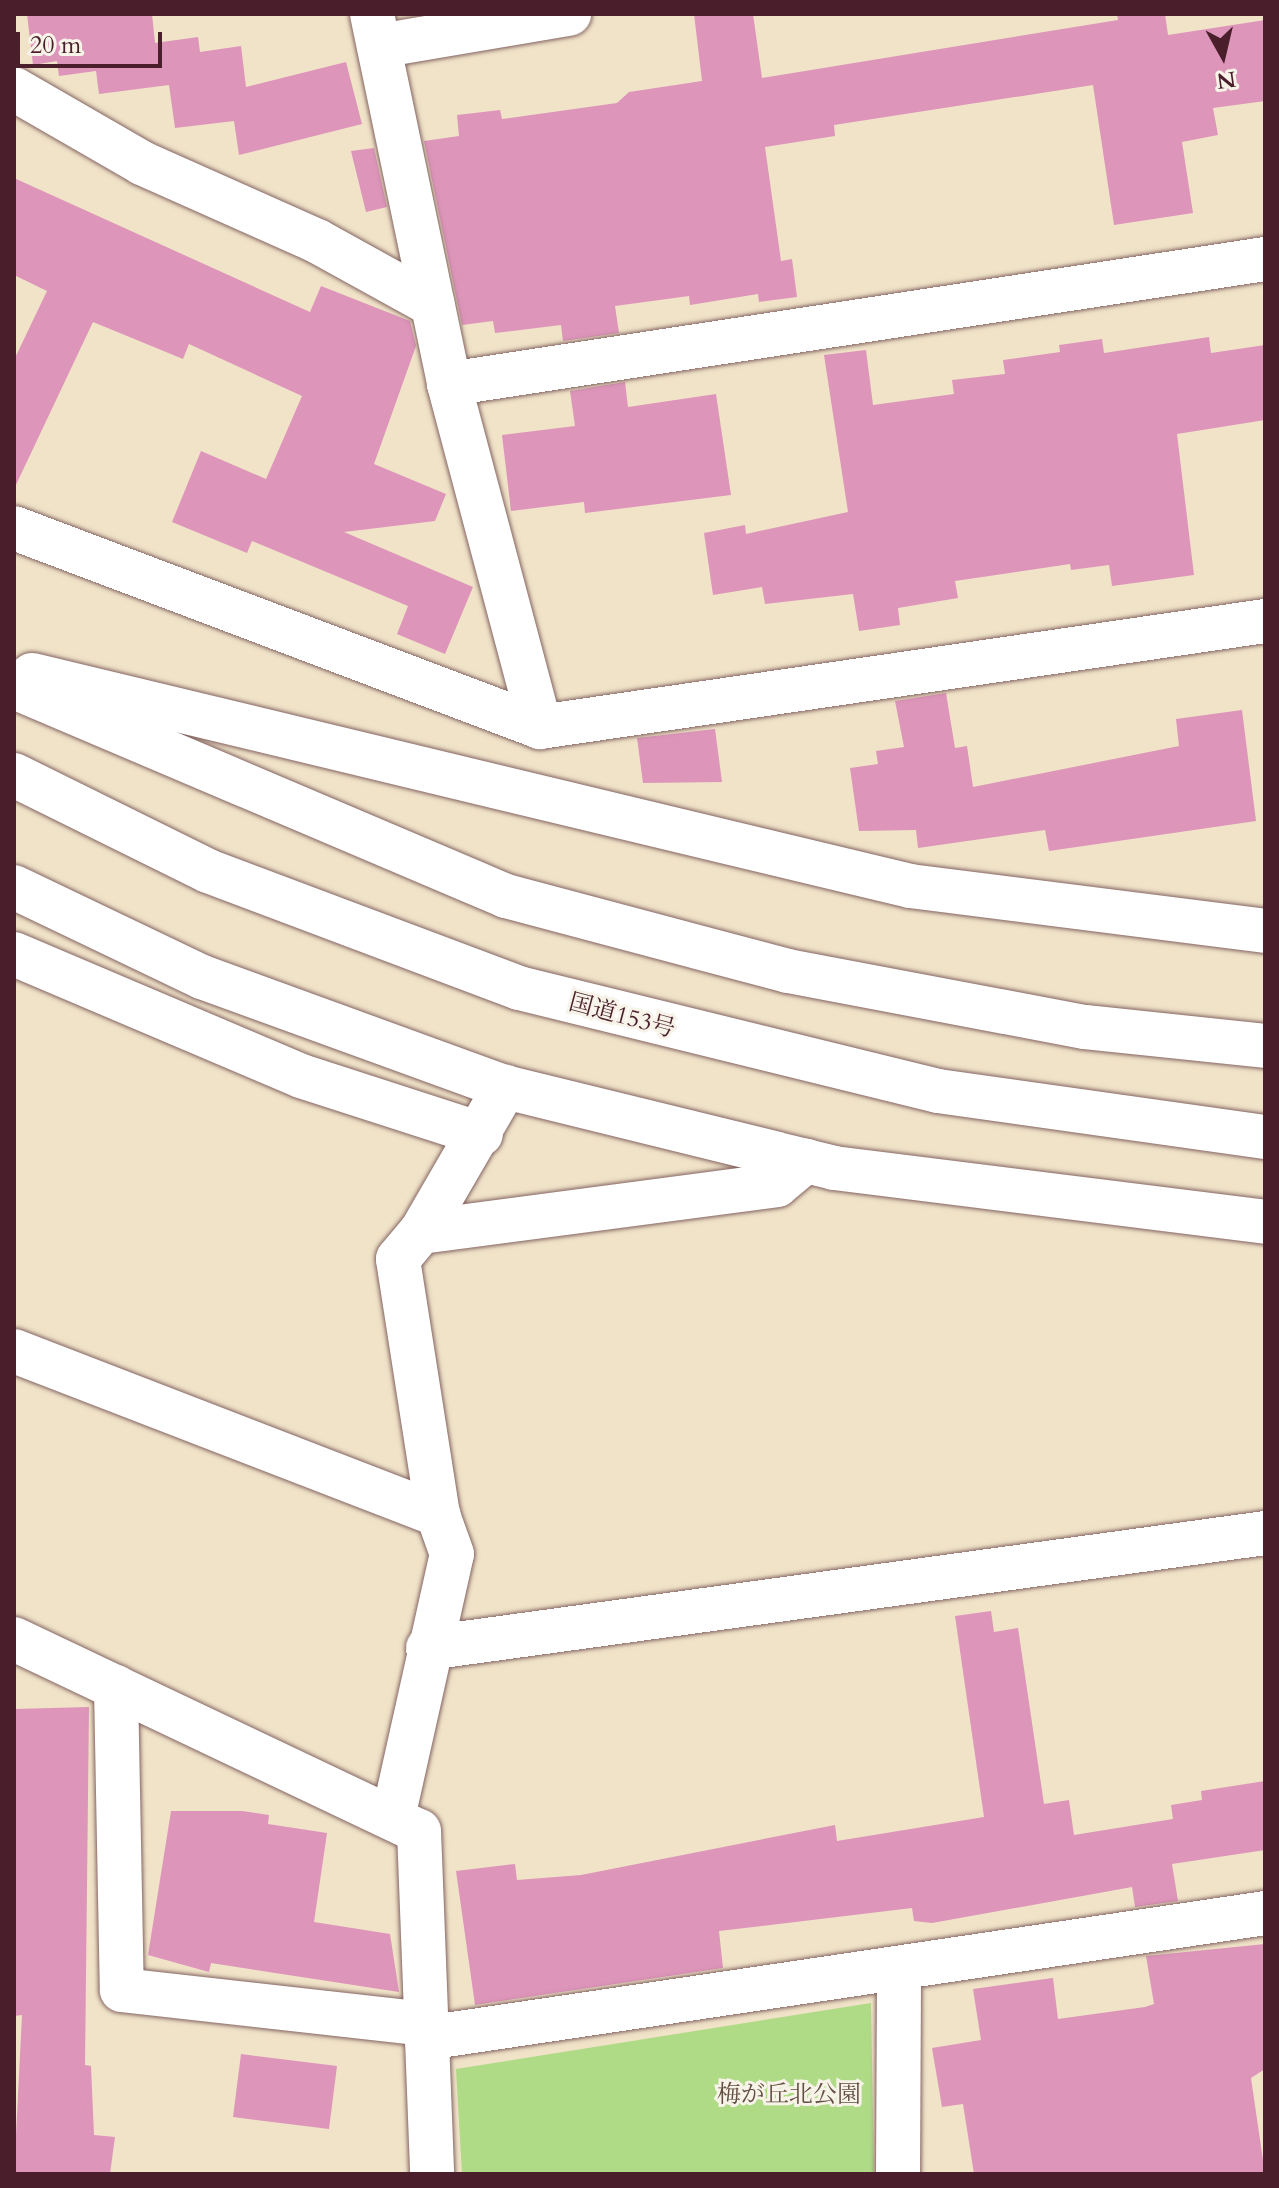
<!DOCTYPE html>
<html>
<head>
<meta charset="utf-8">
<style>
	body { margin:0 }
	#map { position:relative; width:1279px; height:2188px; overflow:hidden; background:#f0e3c8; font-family:Cardo,"Noto Serif JP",serif }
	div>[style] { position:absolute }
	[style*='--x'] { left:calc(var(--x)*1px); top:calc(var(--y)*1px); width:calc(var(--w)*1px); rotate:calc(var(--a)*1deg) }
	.green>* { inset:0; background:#afdb87 }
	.building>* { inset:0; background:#dd95ba }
	.roads { filter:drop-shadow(0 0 2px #846462) drop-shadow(0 0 2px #846462) }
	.minor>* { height:44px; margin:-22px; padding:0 22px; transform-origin:22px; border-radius:22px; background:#fff }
	.highway>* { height:44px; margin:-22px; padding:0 22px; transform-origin:22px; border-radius:22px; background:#fff }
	span { translate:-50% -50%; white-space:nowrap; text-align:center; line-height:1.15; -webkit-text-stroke:6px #f7f3e8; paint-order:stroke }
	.street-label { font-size:24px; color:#4a1f2b }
	.park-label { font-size:24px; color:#634e42 }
	.frame { position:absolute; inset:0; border:16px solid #4a1f2b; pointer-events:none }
	.north { position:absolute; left:1183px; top:16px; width:80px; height:80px; -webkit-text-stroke:6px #f7f3e8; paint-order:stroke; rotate:172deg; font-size:22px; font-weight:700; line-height:32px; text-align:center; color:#4a1f2b }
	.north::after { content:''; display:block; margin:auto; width:28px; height:36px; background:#4a1f2b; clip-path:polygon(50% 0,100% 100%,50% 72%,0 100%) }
	.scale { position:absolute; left:16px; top:32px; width:146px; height:36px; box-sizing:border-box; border:4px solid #4a1f2b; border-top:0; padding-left:10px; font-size:24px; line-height:28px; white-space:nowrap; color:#4a1f2b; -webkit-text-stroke:6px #f7f3e8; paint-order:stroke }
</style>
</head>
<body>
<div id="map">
	<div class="green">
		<div style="clip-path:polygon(871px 2003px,874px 2174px,462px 2174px,456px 2069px)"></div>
	</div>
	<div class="building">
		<div style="clip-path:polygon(27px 14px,152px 14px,155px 43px,198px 37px,200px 52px,241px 46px,246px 87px,346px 62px,362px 124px,239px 155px,234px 121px,175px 128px,169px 85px,99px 94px,96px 71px,59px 76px,57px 61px,33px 65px)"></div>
		<div style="clip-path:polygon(694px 14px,753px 14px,762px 78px,1118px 20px,1117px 14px,1165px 14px,1168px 35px,1265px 20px,1265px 101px,1213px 108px,1218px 135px,1182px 142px,1193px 213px,1114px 225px,1093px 85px,834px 125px,835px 136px,765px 147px,781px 261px,792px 259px,797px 297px,759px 302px,758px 294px,690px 305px,689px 296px,615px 306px,619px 333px,563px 341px,561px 325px,495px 333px,493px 321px,462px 325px,424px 141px,459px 136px,457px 115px,500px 110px,502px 119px,617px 103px,629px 92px,702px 81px)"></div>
		<div style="clip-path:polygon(374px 148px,387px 207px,366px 212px,351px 151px)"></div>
		<div style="clip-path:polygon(14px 178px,310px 312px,321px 286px,410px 321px,416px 346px,374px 464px,446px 494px,435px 521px,344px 532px,473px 587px,445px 654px,397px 634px,408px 606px,252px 541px,247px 553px,172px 522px,201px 451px,266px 479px,302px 396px,189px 344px,183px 359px,93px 322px,14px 489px,14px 360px,47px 291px,14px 275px)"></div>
		<div style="clip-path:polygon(1209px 337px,1211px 353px,1265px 345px,1265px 420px,1177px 434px,1194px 575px,1112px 586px,1109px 565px,1071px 570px,1070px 564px,955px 581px,958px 598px,898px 608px,900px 625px,859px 631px,853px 594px,765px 604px,762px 587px,713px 595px,704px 533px,745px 525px,746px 534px,848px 512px,824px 355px,866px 350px,873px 405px,954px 394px,952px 380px,1005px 374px,1003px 360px,1060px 352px,1059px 345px,1102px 339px,1104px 353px)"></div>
		<div style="clip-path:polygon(625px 382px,628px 407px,716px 394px,731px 495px,585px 513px,584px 502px,511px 511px,502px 435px,575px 426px,570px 391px)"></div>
		<div style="clip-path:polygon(946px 693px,955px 748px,967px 746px,973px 787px,1179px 746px,1176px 719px,1242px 710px,1256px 821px,1049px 851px,1045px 830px,918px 848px,916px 830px,859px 831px,850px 768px,878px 764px,876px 751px,904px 747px,895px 701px)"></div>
		<div style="clip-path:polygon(715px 729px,722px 782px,643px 783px,637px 738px)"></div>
		<div style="clip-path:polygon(991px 1611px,994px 1632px,1018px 1628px,1044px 1804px,1069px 1800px,1074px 1835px,1173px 1819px,1171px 1805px,1202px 1800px,1201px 1791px,1265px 1781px,1265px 1850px,1172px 1864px,1178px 1901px,1135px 1907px,1132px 1887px,932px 1923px,914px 1921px,912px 1908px,719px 1931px,723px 1968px,475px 2005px,456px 1871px,515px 1864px,517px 1880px,581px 1875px,835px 1825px,837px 1841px,984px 1817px,955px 1616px)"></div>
		<div style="clip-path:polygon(89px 1707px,85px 2065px,91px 2066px,94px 2135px,115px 2137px,110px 2174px,14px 2174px,22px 2015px,14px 2016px,14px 1709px)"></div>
		<div style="clip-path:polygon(171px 1811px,242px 1811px,269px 1815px,268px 1824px,327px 1833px,314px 1922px,390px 1934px,399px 1992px,211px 1963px,209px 1972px,148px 1955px)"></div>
		<div style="clip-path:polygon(1265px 1944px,1265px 2069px,1251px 2078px,1265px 2174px,974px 2174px,963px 2104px,942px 2107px,932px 2048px,981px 2040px,973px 1989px,1053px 1978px,1058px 2019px,1145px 2007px,1154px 2004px,1146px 1956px)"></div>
		<div style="clip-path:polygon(241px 2054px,337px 2066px,329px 2129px,233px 2117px)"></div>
	</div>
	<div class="roads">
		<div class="minor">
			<div style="--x:372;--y:14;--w:378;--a:78.2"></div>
			<div style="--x:449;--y:384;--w:355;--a:75.1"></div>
			<div style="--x:379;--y:46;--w:193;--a:-9.6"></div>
			<div style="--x:14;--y:89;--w:148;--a:30"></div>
			<div style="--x:142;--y:163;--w:192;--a:24"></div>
			<div style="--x:317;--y:241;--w:132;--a:28.9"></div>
			<div style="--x:449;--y:384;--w:826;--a:-8.71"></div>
			<div style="--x:14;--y:528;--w:562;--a:20.72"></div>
			<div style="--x:540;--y:727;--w:733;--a:-8.32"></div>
			<div style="--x:14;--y:887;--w:208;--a:25.6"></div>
			<div style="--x:202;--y:977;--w:322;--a:20"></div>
			<div style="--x:505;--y:1087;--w:339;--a:13.8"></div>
			<div style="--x:834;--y:1168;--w:434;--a:7.1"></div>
			<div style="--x:14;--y:954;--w:312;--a:23"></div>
			<div style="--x:301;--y:1076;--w:189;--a:17.9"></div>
			<div style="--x:421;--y:1232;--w:359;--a:-7.5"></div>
			<div style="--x:777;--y:1185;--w:38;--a:-40"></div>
			<div style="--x:14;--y:1351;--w:455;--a:21.1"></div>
			<div style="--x:14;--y:1639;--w:448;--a:25.4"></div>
			<div style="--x:419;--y:1831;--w:343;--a:87.8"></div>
			<div style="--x:428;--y:1648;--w:845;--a:-7.82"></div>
			<div style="--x:116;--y:1687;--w:303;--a:88.9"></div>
			<div style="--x:122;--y:1990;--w:305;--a:6.4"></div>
			<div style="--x:394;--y:1813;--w:265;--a:-77.4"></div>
			<div style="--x:452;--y:1554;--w:41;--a:-109.7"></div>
			<div style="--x:438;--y:1515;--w:259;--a:-98.9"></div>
			<div style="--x:398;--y:1259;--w:35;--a:-50"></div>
			<div style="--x:421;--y:1232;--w:168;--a:-59.9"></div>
			<div style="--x:426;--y:2038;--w:848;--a:-8.47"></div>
			<div style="--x:898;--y:2174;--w:201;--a:-89.7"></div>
		</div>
		<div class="highway">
			<div style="--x:32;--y:675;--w:903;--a:13.51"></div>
			<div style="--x:910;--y:886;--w:358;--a:7.2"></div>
			<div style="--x:14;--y:687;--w:535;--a:23.02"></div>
			<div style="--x:506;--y:896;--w:292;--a:14.9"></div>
			<div style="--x:788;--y:971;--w:302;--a:10.7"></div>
			<div style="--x:1085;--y:1027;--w:181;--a:6"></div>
			<div style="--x:14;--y:775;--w:216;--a:26.3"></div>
			<div style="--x:208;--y:871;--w:332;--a:20.6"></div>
			<div style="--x:519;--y:988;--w:431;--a:13.8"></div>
			<div style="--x:938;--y:1091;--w:330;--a:8"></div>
		</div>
	</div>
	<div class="street-label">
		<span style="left:622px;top:1016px;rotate:15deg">国道153号</span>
	</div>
	<div class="park-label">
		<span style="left:789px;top:2095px">梅が丘北公園</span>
	</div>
	<div class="frame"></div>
	<div class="north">N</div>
	<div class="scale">20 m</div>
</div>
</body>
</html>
